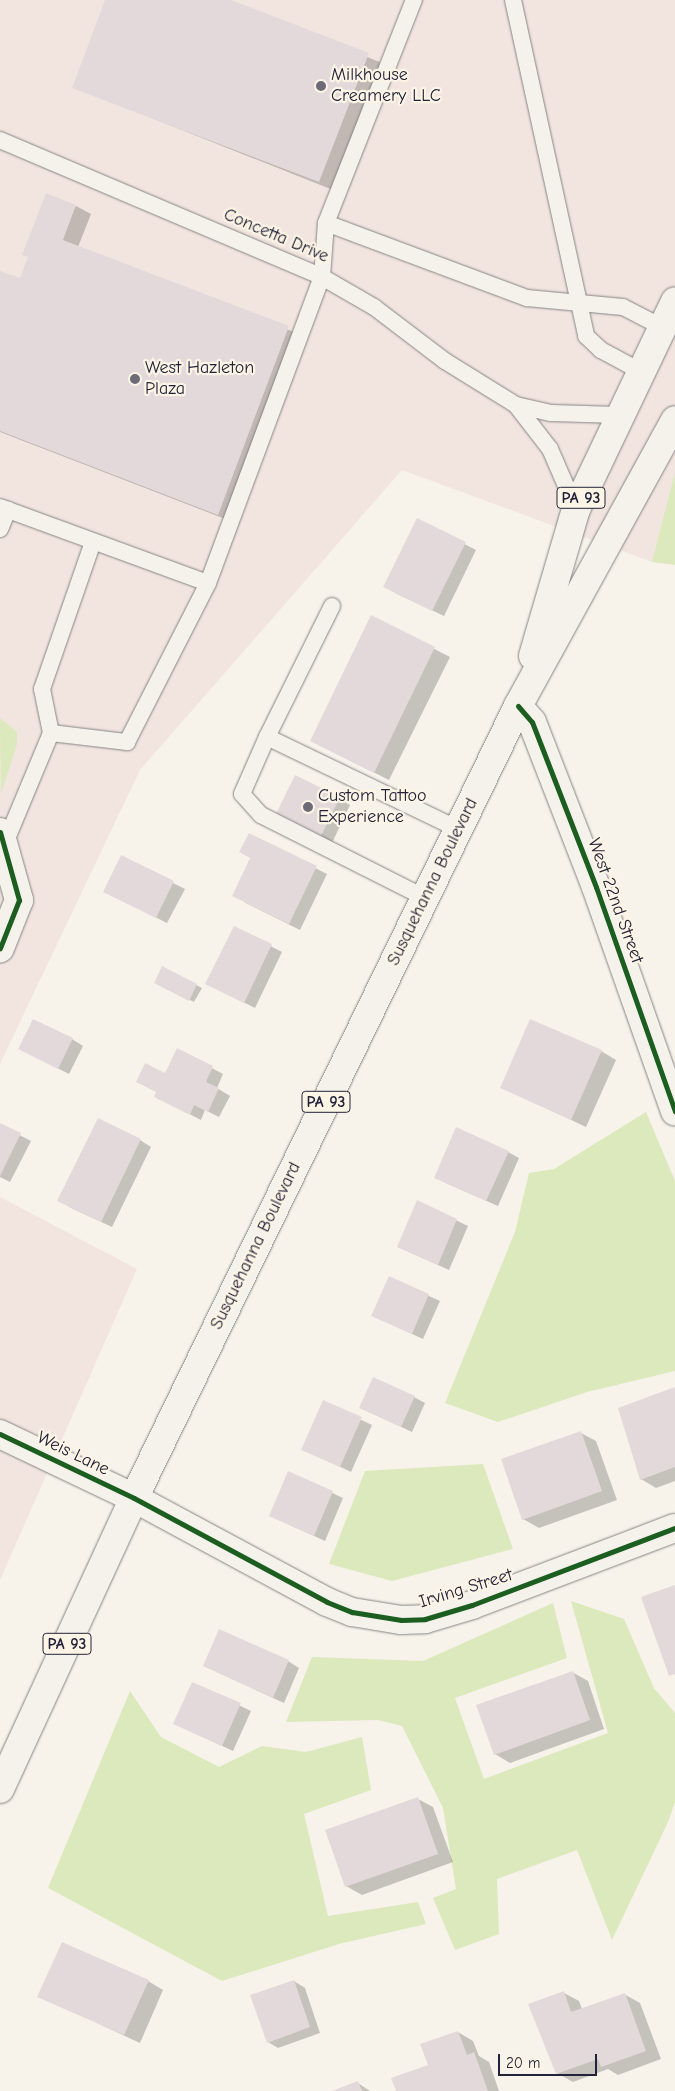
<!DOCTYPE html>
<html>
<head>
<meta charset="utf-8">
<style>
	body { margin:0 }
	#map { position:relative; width:675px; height:2091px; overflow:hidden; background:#f7f3ea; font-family:"Comic Neue",sans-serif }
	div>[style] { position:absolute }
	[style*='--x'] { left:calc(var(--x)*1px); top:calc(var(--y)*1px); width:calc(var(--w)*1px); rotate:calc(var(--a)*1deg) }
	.built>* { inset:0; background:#f2e5e0 }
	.green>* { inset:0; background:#dbe9bd }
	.shadow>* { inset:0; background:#0003 }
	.building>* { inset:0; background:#e4d9da }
	.roads { filter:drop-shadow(0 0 1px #868485) drop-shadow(0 0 1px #868485) }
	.lane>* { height:16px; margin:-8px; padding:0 8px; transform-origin:8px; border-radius:8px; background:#f5f2ec }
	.street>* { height:28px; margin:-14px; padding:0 14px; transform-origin:14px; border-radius:14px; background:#f5f2ec }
	.secondary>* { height:28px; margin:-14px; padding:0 14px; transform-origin:14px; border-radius:14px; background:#f5f2ec }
	.highway>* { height:28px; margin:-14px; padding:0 14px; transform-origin:14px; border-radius:14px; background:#f5f2ec }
	.cycleway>* { height:5px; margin:-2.5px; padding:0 2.5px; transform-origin:2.5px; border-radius:2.5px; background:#1b5e20 }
	.dots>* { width:14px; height:14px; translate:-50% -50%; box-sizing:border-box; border:2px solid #fcf5e5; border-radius:50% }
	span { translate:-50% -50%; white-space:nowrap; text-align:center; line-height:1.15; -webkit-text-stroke:4.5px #fcf5e5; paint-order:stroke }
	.shield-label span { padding:1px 4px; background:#fcf5e5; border:1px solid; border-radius:4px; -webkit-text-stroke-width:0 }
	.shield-label { font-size:16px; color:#22223b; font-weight:700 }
	.poi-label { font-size:18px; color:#22223b }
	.left { translate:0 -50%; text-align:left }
	.street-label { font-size:18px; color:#22223b }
	.scale { position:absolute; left:498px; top:2054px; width:99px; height:22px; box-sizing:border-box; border:2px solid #22223b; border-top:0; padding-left:6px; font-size:15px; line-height:18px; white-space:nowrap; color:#22223b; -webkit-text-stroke:4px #fcf5e5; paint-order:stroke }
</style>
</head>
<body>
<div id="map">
	<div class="built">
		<div style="clip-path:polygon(0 0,675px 0,675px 523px,652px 562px,402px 470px,140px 770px,0 1064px)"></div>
		<div style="clip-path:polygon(0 1197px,137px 1269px,0 1580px)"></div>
	</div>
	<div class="green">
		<div style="clip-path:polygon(675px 472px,675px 565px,652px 562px)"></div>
		<div style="clip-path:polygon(0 718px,17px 732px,17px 744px,1px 794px)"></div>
		<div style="clip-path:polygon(646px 1112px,675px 1181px,675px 1371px,587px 1392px,498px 1422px,445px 1403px,515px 1232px,529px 1173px,554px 1169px)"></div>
		<div style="clip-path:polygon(483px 1464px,513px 1549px,392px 1581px,329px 1564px,365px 1471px)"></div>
		<div style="clip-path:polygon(571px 1601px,624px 1619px,654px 1688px,675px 1713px,675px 1802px,668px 1822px,612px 1940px,577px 1850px,497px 1879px,499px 1934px,455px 1950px,433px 1898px,456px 1889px,443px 1808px,402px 1726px,378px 1720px,286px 1722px,312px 1657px,423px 1661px,553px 1603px,567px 1658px,455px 1698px,484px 1779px,608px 1733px)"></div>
		<div style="clip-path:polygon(130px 1691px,161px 1737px,219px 1767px,262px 1746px,306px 1752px,362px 1737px,371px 1790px,304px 1814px,328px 1916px,418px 1902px,426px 1924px,339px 1944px,222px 1981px,48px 1888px)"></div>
	</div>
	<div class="shadow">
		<div style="clip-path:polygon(107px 0,227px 0,387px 65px,338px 192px,74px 87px)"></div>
		<div style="clip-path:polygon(76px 206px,91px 214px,78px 247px,304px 336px,233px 522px,0 432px,0 272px,21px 280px)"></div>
		<div style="clip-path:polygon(418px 520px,476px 550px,444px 616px,395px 593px)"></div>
		<div style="clip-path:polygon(372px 617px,450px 657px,389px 780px,311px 741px)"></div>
		<div style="clip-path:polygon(296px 777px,350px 805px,332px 843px,288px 821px)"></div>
		<div style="clip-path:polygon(249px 835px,327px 874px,300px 930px,244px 902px,252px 858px)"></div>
		<div style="clip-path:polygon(121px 857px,185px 889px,167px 923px,115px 897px)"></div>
		<div style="clip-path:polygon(234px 927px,282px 952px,255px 1008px,217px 989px)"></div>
		<div style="clip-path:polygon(163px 968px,202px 988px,194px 1002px,161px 986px)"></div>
		<div style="clip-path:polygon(72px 1039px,83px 1046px,69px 1074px,30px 1054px)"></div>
		<div style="clip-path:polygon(178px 1050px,223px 1074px,217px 1088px,230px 1096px,219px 1117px,205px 1110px,201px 1120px,166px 1102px,166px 1074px)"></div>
		<div style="clip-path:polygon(601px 1051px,616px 1060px,586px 1127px,501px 1087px)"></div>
		<div style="clip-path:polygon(0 1125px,31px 1141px,10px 1182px,0 1177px)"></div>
		<div style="clip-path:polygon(140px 1140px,151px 1147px,112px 1227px,69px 1207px)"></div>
		<div style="clip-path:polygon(508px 1152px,519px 1158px,498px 1206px,446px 1183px)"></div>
		<div style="clip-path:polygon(418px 1202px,468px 1226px,449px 1270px,409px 1252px)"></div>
		<div style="clip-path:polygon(389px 1278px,440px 1301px,423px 1339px,373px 1316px)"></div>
		<div style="clip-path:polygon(675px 1389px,675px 1481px,656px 1488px,641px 1479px)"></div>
		<div style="clip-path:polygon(414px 1397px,425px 1403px,412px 1432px,361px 1408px)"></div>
		<div style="clip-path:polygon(324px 1402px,372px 1425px,351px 1472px,303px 1449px)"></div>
		<div style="clip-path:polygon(581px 1433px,596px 1441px,617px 1500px,539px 1528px,523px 1519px)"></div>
		<div style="clip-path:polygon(289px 1473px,343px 1498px,325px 1541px,270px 1516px)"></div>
		<div style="clip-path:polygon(288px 1661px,299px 1668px,284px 1703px,204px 1666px)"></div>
		<div style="clip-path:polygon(572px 1672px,588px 1681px,604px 1729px,510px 1763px,495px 1754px)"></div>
		<div style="clip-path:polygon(193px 1683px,251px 1711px,233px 1751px,175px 1724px)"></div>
		<div style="clip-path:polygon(418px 1799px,433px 1807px,453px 1862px,362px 1895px,346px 1886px)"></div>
		<div style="clip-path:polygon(148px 1981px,163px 1990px,140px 2043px,39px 1996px)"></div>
		<div style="clip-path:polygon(294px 1981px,305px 1988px,320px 2033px,278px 2048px,268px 2042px)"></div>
		<div style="clip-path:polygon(564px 1993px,579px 2001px,582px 2009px,624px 1994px,640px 2003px,661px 2059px,618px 2075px,608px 2069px,573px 2082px,557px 2073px)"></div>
		<div style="clip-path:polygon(458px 2032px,473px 2041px,479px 2056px,489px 2062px,499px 2091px,397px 2091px,429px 2066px)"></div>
		<div style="clip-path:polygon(358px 2083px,370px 2091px,335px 2091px)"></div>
	</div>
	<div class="building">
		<div style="clip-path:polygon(105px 0,231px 0,369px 53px,319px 182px,72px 88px)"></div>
		<div style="clip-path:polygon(46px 193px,76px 205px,63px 240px,289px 326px,218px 515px,0 431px,0 271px,20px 278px,28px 257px,22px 255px)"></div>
		<div style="clip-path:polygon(417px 518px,466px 542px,432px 611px,383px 587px)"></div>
		<div style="clip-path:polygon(371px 615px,435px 647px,374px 773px,310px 741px)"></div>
		<div style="clip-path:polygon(295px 775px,340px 797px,320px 838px,275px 816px)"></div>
		<div style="clip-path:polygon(249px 833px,317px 866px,289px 924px,232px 896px,250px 858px,239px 852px)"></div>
		<div style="clip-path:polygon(121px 855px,174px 881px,156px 918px,103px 892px)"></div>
		<div style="clip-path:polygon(234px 926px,272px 944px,244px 1003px,205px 984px)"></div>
		<div style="clip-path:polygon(162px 966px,197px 984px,189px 1001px,154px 983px)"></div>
		<div style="clip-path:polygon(33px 1019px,73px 1038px,58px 1069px,18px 1049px)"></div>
		<div style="clip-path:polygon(530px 1019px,602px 1050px,571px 1120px,500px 1088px)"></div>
		<div style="clip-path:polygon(177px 1048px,213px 1066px,206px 1082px,219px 1088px,208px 1112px,194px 1105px,190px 1115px,154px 1097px,156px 1092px,136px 1082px,145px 1063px,165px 1073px)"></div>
		<div style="clip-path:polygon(98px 1118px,141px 1139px,101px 1222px,57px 1201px)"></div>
		<div style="clip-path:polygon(0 1123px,21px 1133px,0 1176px)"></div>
		<div style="clip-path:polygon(456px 1127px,509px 1151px,486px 1201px,434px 1178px)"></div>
		<div style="clip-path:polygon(417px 1200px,457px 1219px,438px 1265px,397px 1247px)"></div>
		<div style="clip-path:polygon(389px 1276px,429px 1294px,412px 1334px,371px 1316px)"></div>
		<div style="clip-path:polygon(373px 1377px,415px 1396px,401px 1427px,359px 1408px)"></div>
		<div style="clip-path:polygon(675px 1387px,675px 1467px,640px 1480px,618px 1408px)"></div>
		<div style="clip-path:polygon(323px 1400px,362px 1417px,340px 1467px,301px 1450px)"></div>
		<div style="clip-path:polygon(581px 1431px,602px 1491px,522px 1520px,501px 1459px)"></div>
		<div style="clip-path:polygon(288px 1471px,333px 1491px,314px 1536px,269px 1516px)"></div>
		<div style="clip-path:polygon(675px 1585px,675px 1674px,669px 1676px,641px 1597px)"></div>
		<div style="clip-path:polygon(219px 1629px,289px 1660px,273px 1698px,203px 1666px)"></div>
		<div style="clip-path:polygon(573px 1671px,590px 1720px,494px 1755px,476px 1705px)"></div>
		<div style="clip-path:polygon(192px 1682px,241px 1703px,222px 1746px,173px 1724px)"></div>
		<div style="clip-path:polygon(418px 1797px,438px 1854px,345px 1887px,325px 1830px)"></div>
		<div style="clip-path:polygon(62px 1942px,149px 1980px,124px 2035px,37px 1997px)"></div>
		<div style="clip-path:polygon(294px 1980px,310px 2027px,267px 2043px,250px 1995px)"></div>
		<div style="clip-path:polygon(564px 1991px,571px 2012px,625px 1993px,646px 2051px,601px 2067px,598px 2059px,556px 2074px,528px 2004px)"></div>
		<div style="clip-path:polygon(458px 2031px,467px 2055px,474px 2052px,488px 2091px,396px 2091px,391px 2078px,428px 2065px,420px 2044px)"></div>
		<div style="clip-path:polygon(358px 2081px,362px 2091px,332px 2091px)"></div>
	</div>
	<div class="roads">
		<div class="lane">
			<div style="--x:513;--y:0;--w:344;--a:77.7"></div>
			<div style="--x:586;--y:336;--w:21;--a:43"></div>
			<div style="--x:601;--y:350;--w:44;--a:28.3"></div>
			<div style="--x:0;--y:140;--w:350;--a:23"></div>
			<div style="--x:322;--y:277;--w:60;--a:30"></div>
			<div style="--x:374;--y:307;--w:89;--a:37.3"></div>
			<div style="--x:445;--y:361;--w:84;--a:31.8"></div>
			<div style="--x:516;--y:405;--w:36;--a:13"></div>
			<div style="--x:551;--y:413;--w:67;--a:1.7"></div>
			<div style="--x:326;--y:223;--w:215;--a:20.5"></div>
			<div style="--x:527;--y:298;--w:96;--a:5.4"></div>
			<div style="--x:623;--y:307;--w:44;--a:27.1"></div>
			<div style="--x:516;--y:405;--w:56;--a:52.3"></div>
			<div style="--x:550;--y:449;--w:65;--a:66.6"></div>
			<div style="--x:0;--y:507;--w:221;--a:20.1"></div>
			<div style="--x:0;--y:529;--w:21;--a:-67"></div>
			<div style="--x:332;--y:606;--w:146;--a:116.4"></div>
			<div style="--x:267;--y:737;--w:212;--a:25.7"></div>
			<div style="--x:51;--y:733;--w:45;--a:-101.6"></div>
			<div style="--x:42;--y:689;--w:156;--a:-70.9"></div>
			<div style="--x:267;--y:737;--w:62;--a:113.7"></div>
			<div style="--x:242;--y:794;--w:28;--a:48"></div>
			<div style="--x:261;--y:815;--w:184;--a:26.8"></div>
			<div style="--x:6;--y:841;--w:117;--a:-67.4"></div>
			<div style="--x:51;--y:733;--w:77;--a:6.8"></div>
			<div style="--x:127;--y:742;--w:178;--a:-63"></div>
			<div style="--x:208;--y:583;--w:327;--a:-69.6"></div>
			<div style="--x:322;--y:277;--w:54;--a:-85.8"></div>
			<div style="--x:326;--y:223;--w:240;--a:-68.5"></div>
		</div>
		<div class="street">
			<div style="--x:0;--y:832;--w:71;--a:74.4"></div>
			<div style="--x:19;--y:900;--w:52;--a:111.6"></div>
			<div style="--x:0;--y:1434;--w:148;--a:25.5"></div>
			<div style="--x:134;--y:1498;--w:219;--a:28.3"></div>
			<div style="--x:327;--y:1602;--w:27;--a:22"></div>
			<div style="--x:352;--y:1612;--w:50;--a:9.3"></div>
			<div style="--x:401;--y:1620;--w:24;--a:-2"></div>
			<div style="--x:425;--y:1619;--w:49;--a:-16.6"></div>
			<div style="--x:472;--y:1605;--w:217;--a:-20.8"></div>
		</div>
		<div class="secondary">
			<div style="--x:518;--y:706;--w:21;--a:49"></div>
			<div style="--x:532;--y:722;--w:177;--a:68.8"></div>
			<div style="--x:596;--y:887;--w:238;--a:70.6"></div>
		</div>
		<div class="highway">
			<div style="--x:533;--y:656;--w:153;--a:-73.7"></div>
			<div style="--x:576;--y:509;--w:230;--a:-64.5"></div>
			<div style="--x:0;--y:1789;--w:320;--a:-65.3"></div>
			<div style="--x:134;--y:1498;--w:880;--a:-64.13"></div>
			<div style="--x:518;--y:706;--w:326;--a:-61.2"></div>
		</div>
	</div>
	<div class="cycleway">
		<div style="--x:518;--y:706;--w:21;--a:49"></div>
		<div style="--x:532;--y:722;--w:177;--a:68.8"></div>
		<div style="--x:596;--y:887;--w:238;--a:70.6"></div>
		<div style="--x:0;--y:832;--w:71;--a:74.4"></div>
		<div style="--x:19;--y:900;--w:52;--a:111.6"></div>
		<div style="--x:0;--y:1434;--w:148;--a:25.5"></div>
		<div style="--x:134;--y:1498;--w:219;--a:28.3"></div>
		<div style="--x:327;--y:1602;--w:27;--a:22"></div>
		<div style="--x:352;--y:1612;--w:50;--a:9.3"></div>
		<div style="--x:401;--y:1620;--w:24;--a:-2"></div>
		<div style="--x:425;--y:1619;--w:49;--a:-16.6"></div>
		<div style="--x:472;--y:1605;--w:217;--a:-20.8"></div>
	</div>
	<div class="dots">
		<div style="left:321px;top:86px;background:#6d6b78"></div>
		<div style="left:135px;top:379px;background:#6d6b78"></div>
		<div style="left:308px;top:807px;background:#6d6b78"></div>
	</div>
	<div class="shield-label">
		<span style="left:581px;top:498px">PA 93</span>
		<span style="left:326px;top:1102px">PA 93</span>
		<span style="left:67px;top:1644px">PA 93</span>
	</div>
	<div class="poi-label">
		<span class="left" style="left:331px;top:86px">Milkhouse<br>Creamery LLC</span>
		<span class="left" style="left:145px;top:379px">West Hazleton<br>Plaza</span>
		<span class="left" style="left:318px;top:807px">Custom Tattoo<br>Experience</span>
	</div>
	<div class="street-label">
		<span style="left:276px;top:236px;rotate:23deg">Concetta Drive</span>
		<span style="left:433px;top:882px;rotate:-64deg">Susquehanna Boulevard</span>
		<span style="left:615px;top:901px;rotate:70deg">West 22nd Street</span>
		<span style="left:256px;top:1246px;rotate:-64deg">Susquehanna Boulevard</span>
		<span style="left:73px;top:1454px;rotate:26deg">Weis Lane</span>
		<span style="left:466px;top:1589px;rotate:-17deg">Irving Street</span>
	</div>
	<div class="scale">20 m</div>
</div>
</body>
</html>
